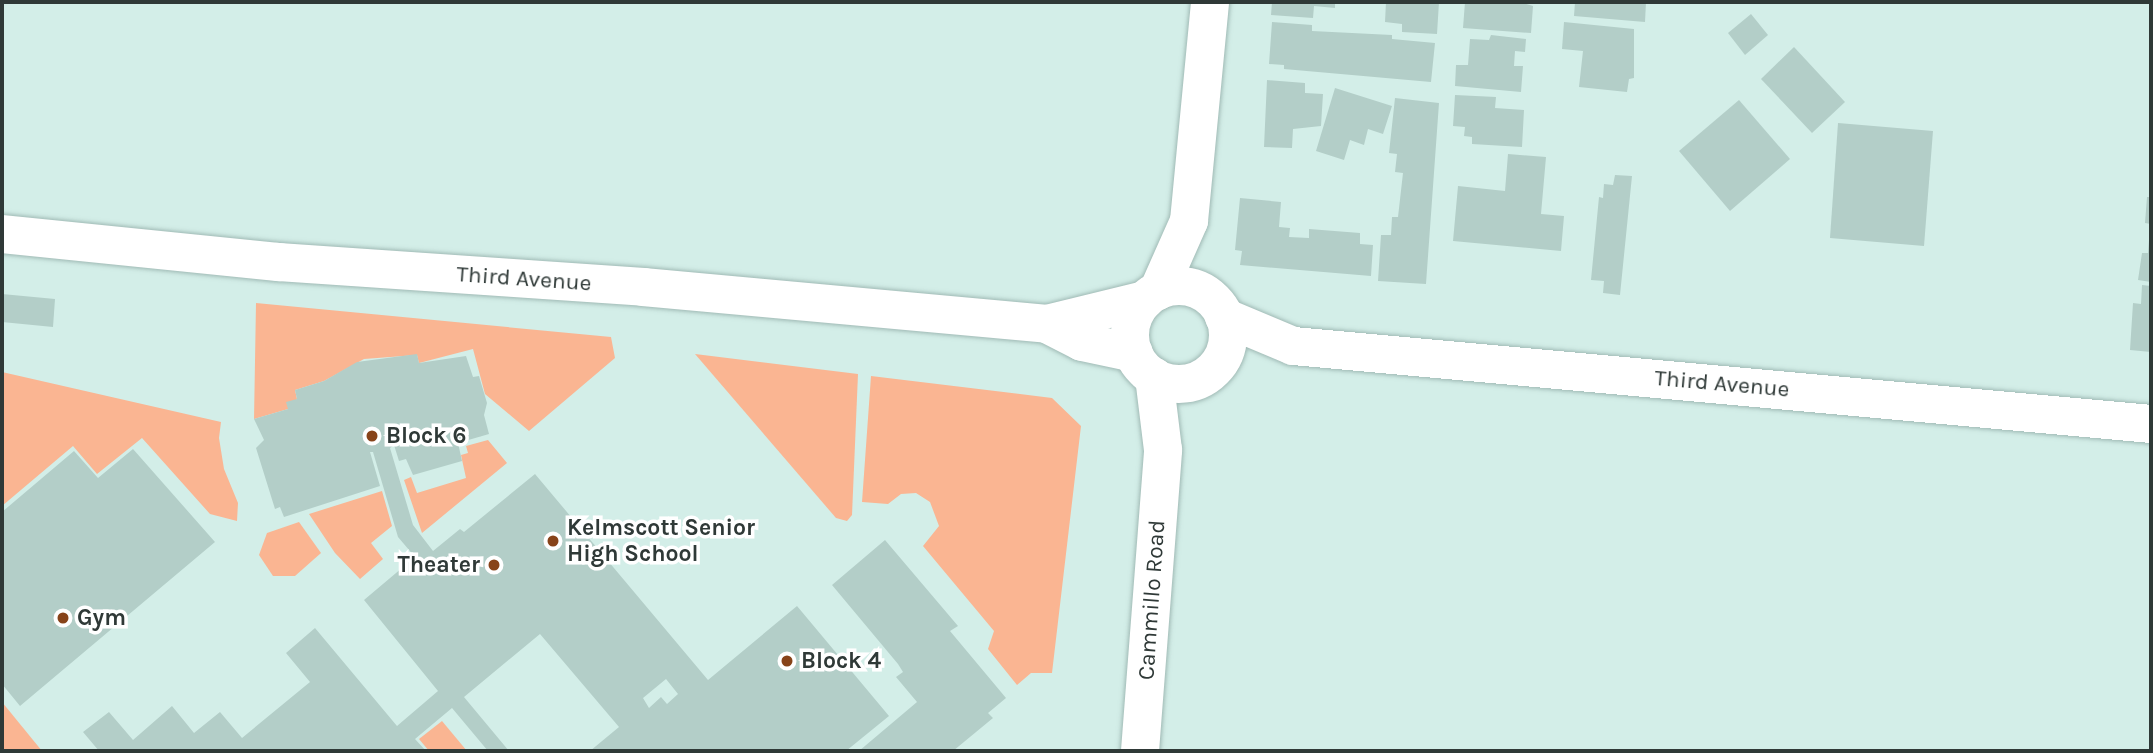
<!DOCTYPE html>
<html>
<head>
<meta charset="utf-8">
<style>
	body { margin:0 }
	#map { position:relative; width:2153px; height:753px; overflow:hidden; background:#d3eee8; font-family:Karla,sans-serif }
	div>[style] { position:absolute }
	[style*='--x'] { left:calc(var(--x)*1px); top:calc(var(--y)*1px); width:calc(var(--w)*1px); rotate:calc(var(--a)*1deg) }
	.green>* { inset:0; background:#fab592 }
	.building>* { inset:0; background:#b3cec8 }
	.roads { filter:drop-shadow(0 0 2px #a0bab5) drop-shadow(0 0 2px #a0bab5) }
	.major>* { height:38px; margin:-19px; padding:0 19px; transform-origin:19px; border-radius:19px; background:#fff }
	.major>.ring { margin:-19px; padding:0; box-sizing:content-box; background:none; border:38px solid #fff; border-radius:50% }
	.dots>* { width:19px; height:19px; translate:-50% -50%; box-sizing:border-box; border:4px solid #fff; border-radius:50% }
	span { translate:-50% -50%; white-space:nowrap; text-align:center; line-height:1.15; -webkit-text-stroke:7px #fff; paint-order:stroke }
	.street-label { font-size:23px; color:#2f3937 }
	.poi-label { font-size:23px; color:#2f3937; font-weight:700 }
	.left { translate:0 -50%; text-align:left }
	.right { translate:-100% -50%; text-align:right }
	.frame { position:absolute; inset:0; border:4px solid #2f3937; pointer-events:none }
</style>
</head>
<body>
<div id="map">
	<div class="green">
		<div style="clip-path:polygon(256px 303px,611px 337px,615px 358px,529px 431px,485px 394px,473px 349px,419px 363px,417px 355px,364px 359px,324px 381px,295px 390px,297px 399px,288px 409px,254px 419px)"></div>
		<div style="clip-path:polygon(695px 354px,858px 374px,852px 515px,847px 521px,836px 518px)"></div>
		<div style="clip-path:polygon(2px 372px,221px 422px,219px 438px,224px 469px,238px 503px,237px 521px,210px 514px,142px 438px,97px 474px,73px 446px,2px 506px)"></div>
		<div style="clip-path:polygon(871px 376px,1052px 398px,1081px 426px,1052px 673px,1031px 673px,1017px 685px,988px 649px,994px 631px,923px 546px,939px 526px,930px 502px,916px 493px,901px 494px,888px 504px,862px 502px)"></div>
		<div style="clip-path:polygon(488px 440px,507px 463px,422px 533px,404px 480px,411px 477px,417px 493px,466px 478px,461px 455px,468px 453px,466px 446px)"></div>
		<div style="clip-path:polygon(382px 491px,392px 526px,371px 543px,383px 559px,360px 579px,335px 553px,309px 514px)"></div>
		<div style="clip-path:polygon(299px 522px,321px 553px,295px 576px,273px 576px,259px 555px,267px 533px)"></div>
		<div style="clip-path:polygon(2px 702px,42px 751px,2px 751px)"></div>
		<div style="clip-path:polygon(442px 721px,467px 751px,429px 751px,419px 739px)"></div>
	</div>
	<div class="building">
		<div style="clip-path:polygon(1272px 2px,1335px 2px,1335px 8px,1314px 6px,1313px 18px,1271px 15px)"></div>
		<div style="clip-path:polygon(1386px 2px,1439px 2px,1437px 34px,1402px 32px,1402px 24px,1385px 22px)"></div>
		<div style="clip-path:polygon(1465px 2px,1520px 2px,1533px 6px,1531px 33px,1463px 28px)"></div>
		<div style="clip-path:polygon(1575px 2px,1646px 2px,1645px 22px,1574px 16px)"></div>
		<div style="clip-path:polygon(1751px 14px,1768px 35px,1745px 55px,1728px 33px)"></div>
		<div style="clip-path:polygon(1272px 22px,1312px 25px,1312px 31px,1392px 35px,1392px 39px,1435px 43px,1431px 82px,1284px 69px,1284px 65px,1269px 64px)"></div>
		<div style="clip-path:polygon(1564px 22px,1634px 29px,1634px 78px,1629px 79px,1627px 92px,1579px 87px,1583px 51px,1562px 49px)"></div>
		<div style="clip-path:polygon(1491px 35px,1526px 39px,1525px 52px,1515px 51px,1514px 66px,1523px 66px,1521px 92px,1455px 86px,1456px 65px,1468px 65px,1470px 39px,1489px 40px)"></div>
		<div style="clip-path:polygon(1794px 47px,1845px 102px,1812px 133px,1761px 79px)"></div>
		<div style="clip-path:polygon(1267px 80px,1305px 83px,1305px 93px,1323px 94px,1321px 126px,1293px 129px,1292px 148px,1264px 147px)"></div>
		<div style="clip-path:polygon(1335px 88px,1392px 106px,1383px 134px,1368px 129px,1364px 145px,1350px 140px,1344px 160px,1316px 151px)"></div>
		<div style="clip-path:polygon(1455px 95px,1496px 97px,1495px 108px,1524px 110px,1522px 147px,1472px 144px,1472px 137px,1464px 136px,1465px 127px,1453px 126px)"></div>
		<div style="clip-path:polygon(1395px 98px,1439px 103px,1426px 284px,1378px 281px,1381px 235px,1391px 235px,1392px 217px,1398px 217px,1403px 173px,1395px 172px,1397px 154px,1389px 153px)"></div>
		<div style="clip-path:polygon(1739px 100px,1790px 159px,1730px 211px,1679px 151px)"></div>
		<div style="clip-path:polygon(1838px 123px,1933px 131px,1924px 246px,1830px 238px)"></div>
		<div style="clip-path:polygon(1508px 154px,1546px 157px,1541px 214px,1564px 216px,1561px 251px,1453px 241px,1458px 186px,1505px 191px)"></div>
		<div style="clip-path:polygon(1615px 175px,1632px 176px,1620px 295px,1603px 293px,1604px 281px,1591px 280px,1599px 197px,1603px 198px,1604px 184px,1613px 185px)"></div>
		<div style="clip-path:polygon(2147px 197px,2151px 197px,2151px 224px,2145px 223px)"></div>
		<div style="clip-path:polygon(1240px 198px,1281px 202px,1279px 227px,1290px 228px,1289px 237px,1309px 238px,1309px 229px,1360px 233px,1360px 244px,1373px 245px,1371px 276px,1240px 265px,1242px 251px,1235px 250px)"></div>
		<div style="clip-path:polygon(2149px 240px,2151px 240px,2151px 282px,2138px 280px,2142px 253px,2148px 253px)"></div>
		<div style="clip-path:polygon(2142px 285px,2151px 286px,2151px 352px,2130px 350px,2133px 303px,2141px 304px)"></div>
		<div style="clip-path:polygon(2px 294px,55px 299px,53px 327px,2px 322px)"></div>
		<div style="clip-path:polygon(evenodd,417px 354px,419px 363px,466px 356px,473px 377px,479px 376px,487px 403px,484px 415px,489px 434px,458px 443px,462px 461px,413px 475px,406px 459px,399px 461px,394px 445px,390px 448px,413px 525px,433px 551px,460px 529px,464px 532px,535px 474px,708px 680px,797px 606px,889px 716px,846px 751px,590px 751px,619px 727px,540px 634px,464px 697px,509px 751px,488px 751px,452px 708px,415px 739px,426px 751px,99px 751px,83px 732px,109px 712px,133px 740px,172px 706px,194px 733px,220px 712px,242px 738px,310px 682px,286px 653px,315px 628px,397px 726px,438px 691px,364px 600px,415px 557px,398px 537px,373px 452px,370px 452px,380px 486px,284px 517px,280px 507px,275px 509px,256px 448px,264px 440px,254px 419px,288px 409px,286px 402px,297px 399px,295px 390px,324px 381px,357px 362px,417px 354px,666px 679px,678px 694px,667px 704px,661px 697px,649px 708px,643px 698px,666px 679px)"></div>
		<div style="clip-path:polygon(133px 449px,215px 542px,20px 706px,2px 684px,2px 512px,74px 451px,98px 478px)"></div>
		<div style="clip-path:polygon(885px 540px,958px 626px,950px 631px,1006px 698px,988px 713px,993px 718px,953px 751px,859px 751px,917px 702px,896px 677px,903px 672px,898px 664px,832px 585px)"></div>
	</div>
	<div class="roads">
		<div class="major">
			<div style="--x:2;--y:234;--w:278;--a:5.8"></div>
			<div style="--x:279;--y:262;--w:365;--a:3.9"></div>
			<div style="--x:643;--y:287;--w:406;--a:5.2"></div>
			<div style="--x:1047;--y:324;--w:39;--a:27"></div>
			<div style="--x:1082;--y:342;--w:53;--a:11.9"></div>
			<div class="ring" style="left:1130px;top:286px;width:60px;height:60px"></div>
			<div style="--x:1158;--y:291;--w:77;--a:-66.1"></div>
			<div style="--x:1189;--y:221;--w:220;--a:-84.5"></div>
			<div style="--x:1224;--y:317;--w:75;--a:22.8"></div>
			<div style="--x:1293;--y:346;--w:862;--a:5.19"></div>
			<div style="--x:1047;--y:324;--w:101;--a:-13.8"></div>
			<div style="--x:1140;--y:751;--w:302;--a:-85.6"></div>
			<div style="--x:1163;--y:450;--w:74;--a:-97"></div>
		</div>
	</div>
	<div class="dots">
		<div style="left:372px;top:436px;background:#874319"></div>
		<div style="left:553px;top:541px;background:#874319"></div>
		<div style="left:494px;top:565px;background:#874319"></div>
		<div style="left:63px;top:618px;background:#874319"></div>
		<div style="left:787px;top:661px;background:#874319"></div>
	</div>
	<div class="street-label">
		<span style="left:524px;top:279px;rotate:4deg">Third Avenue</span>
		<span style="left:1722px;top:384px;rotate:5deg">Third Avenue</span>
		<span style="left:1152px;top:600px;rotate:-86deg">Cammillo Road</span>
	</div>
	<div class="poi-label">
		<span class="left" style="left:386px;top:436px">Block 6</span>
		<span class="left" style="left:567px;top:541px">Kelmscott Senior<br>High School</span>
		<span class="right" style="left:480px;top:565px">Theater</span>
		<span class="left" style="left:77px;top:618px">Gym</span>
		<span class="left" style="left:801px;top:661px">Block 4</span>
	</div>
	<div class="frame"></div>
</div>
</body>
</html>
